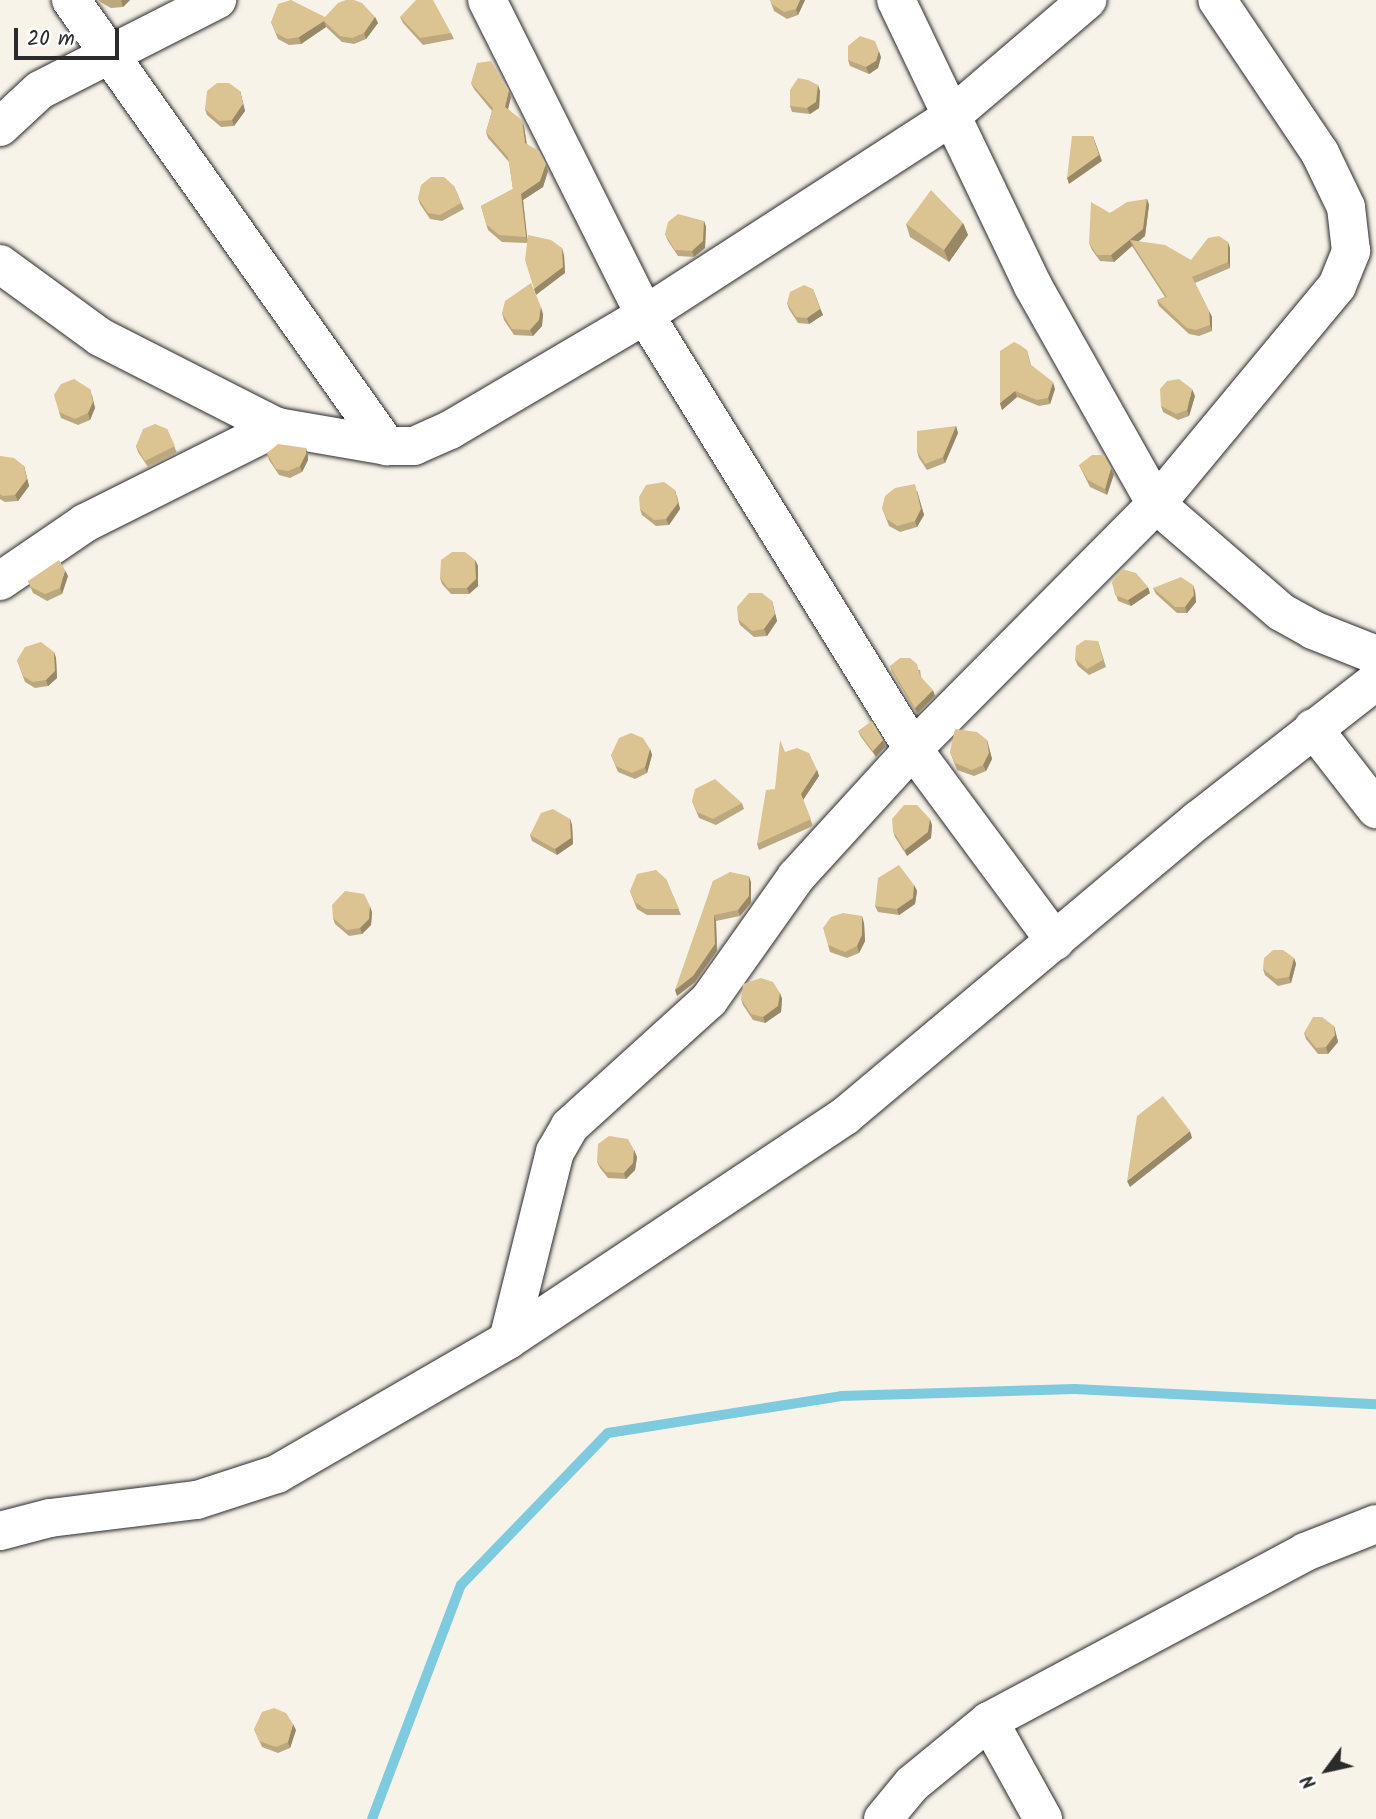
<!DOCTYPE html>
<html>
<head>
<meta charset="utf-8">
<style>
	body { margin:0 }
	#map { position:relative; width:1376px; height:1819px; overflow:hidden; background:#f8f3e9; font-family:Kalam,sans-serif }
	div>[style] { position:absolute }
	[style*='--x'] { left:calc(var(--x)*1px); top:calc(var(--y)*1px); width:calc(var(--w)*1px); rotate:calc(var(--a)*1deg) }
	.stream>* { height:10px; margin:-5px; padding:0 5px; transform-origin:5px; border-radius:5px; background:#7ecade }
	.roads { filter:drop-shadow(0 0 2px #2b2b2b) drop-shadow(0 0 2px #2b2b2b) }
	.minor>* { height:38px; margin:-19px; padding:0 19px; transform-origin:19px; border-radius:19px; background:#fff }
	.major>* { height:38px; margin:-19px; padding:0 19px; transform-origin:19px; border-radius:19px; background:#fff }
	.wall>* { inset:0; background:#bca87e }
	.shaded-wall>* { inset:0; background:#986 }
	.building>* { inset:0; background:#dbc392 }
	span { translate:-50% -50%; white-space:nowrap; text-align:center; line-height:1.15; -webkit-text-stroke:7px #fff; paint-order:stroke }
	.north { position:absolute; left:1292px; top:1735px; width:70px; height:70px; -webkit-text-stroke:5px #fff; paint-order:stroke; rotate:237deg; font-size:19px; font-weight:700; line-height:28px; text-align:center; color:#2b2b2b }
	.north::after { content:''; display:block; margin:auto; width:24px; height:32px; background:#2b2b2b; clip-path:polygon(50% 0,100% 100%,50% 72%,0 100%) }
	.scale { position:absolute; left:14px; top:28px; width:105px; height:32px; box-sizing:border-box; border:4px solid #2b2b2b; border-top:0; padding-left:9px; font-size:21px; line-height:24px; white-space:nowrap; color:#2b2b2b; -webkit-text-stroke:5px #fff; paint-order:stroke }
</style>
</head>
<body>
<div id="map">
	<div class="stream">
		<div style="--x:372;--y:1819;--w:250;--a:-69.2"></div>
		<div style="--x:461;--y:1585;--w:211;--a:-46"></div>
		<div style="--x:608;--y:1433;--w:236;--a:-9"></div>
		<div style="--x:841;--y:1396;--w:234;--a:-1.7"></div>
		<div style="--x:1075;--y:1389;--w:301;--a:2.9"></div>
	</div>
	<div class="roads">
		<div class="minor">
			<div style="--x:71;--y:0;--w:547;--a:54.68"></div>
			<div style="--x:487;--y:0;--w:352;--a:63.4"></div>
			<div style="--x:645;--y:315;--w:510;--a:58.3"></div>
			<div style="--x:913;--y:749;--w:239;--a:53.5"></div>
			<div style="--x:896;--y:0;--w:317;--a:64.4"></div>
			<div style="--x:1033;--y:286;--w:250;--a:60.6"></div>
			<div style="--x:1156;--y:504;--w:165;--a:40.8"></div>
			<div style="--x:1281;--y:612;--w:37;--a:29"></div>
			<div style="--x:1313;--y:630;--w:68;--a:21.6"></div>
			<div style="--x:0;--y:127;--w:54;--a:-42.8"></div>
			<div style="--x:40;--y:90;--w:199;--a:-27"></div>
			<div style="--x:0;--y:264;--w:124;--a:36.1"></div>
			<div style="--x:100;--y:337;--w:199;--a:27"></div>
			<div style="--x:277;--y:427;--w:112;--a:9.8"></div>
			<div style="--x:387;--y:446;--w:27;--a:0"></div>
			<div style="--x:414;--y:446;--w:39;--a:-24"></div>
			<div style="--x:450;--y:430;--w:226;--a:-30.5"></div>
			<div style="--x:645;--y:315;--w:362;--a:-32.9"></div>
			<div style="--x:949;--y:118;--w:182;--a:-40.5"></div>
			<div style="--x:0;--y:581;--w:103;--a:-34.3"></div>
			<div style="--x:85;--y:523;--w:215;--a:-26.6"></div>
			<div style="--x:1313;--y:728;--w:103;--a:52.1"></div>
			<div style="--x:508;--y:1340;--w:194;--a:-76"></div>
			<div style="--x:555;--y:1152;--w:30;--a:-60"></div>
			<div style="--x:570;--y:1126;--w:188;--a:-42.2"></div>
			<div style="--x:709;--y:1000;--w:151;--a:-54.7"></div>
			<div style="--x:796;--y:877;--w:173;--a:-47.6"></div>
			<div style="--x:913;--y:749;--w:345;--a:-45.2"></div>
			<div style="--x:1156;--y:504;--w:283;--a:-50.3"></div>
			<div style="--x:1337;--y:286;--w:38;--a:-68"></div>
			<div style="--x:1351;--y:251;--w:44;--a:-96.5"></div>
			<div style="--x:1346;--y:207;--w:60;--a:-115.7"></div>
			<div style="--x:1320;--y:153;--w:184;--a:-123.9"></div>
			<div style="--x:989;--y:1721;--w:112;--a:61.1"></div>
			<div style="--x:883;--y:1819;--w:45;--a:-50.4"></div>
			<div style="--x:912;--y:1784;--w:99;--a:-39.3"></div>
			<div style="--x:989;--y:1721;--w:358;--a:-28.1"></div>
			<div style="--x:1305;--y:1552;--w:76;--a:-21.5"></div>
		</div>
		<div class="major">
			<div style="--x:0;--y:1531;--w:52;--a:-14.6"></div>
			<div style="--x:50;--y:1518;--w:148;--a:-7"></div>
			<div style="--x:197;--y:1500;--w:84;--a:-18"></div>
			<div style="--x:277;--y:1474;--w:267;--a:-30.1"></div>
			<div style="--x:508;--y:1340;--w:405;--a:-33.6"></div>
			<div style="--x:845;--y:1116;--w:461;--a:-40"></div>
			<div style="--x:1198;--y:820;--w:226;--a:-38"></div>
		</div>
	</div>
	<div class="wall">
		<div style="clip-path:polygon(99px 0,130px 0,123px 7px,111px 8px,100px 2px)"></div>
		<div style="clip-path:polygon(770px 0,805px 0,798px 15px,787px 19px,774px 11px)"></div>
		<div style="clip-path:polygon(325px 17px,375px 17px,378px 23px,366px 39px,354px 44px,342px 42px,326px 27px,301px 44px,289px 45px,278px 39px,271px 22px)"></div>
		<div style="clip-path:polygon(400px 17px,451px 33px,454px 39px,423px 45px,403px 23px)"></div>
		<div style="clip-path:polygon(881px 57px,878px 68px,869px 74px,850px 66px,848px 60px)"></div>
		<div style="clip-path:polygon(471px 83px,509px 90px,511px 97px,508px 109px,524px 126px,527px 144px,548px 171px,543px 187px,523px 200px,527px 239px,564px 255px,565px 273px,527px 243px,502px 242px,488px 230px,481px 206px,513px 189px,509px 162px,488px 138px,486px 132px,492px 111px,474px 89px)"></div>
		<div style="clip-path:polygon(240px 91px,245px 111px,234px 126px,221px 127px,207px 115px,205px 109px)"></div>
		<div style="clip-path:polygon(820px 91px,819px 108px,810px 114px,792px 112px,790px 106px)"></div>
		<div style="clip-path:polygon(454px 186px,464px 209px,442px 221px,430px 219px,420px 204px,418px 198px)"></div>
		<div style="clip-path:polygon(1147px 199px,1149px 205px,1145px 236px,1138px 241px,1191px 260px,1230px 248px,1230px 268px,1195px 283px,1212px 317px,1212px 331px,1199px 336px,1189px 334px,1159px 306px,1157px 300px,1165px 297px,1132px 246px,1114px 262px,1100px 261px,1092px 250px,1089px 243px,1110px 213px)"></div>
		<div style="clip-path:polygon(704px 221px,706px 227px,705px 248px,694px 257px,678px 256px,668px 241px,665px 234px)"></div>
		<div style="clip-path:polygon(963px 223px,968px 235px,949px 262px,910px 237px,906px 224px)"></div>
		<div style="clip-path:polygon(813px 289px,823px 315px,809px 324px,798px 323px,789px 309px,787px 303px)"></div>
		<div style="clip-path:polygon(502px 313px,543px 314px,542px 326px,533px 336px,514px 335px,504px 320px)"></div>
		<div style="clip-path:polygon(1027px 350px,1031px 365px,1055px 389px,1050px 404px,1039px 406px,1017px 397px,1002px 410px,1000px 403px)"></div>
		<div style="clip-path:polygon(92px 395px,95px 408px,90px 420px,78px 425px,61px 418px,59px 412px)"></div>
		<div style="clip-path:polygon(1195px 396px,1189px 416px,1178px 420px,1163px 412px,1161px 406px)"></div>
		<div style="clip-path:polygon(956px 426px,958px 433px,945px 463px,927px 470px,919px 458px,917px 451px)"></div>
		<div style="clip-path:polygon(167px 429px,177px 453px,148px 467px,138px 452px,136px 446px)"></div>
		<div style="clip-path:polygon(267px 453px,308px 455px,308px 460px,302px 472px,290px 478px,279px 475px,269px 460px)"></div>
		<div style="clip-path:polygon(0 456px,24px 466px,29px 486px,18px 501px,5px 502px,0 499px)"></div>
		<div style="clip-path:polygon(1079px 465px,1114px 474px,1107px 495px,1090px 487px)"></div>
		<div style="clip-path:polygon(917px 491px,924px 515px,917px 527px,900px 532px,889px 526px,882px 508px)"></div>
		<div style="clip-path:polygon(677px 496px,680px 509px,669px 525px,656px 526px,642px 515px,640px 509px)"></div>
		<div style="clip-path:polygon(475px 560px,478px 566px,478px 586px,469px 594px,451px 594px,442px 584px,440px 578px)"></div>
		<div style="clip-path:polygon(68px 576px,62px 594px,47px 601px,33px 593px,28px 581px)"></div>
		<div style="clip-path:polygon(1112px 582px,1150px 593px,1131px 606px,1118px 601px)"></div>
		<div style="clip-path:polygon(1153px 588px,1195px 591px,1196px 602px,1187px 613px,1177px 613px,1156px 594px)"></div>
		<div style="clip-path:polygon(772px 601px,777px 621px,767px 636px,754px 637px,740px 625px,738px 619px)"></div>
		<div style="clip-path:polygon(1098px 641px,1106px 667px,1089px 675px,1078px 666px,1075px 659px)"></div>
		<div style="clip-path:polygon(54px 652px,56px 658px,57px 678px,48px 686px,35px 688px,25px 682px,17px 660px)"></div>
		<div style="clip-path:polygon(890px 666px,920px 670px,921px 677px,935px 696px,917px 714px,892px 672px)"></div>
		<div style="clip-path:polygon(858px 731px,883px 740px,886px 746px,876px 757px,861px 737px)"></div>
		<div style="clip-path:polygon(987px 740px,992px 759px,986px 771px,974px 776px,957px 770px,950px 752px)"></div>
		<div style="clip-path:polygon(650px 749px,652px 755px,647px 773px,635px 779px,618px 772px,611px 755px)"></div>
		<div style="clip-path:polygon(785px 752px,817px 770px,819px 776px,803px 800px,813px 826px,759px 850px,757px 844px,775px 789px)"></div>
		<div style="clip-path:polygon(692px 801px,742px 803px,744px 809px,716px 825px,699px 818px)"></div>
		<div style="clip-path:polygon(570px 819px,572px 825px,573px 844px,557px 855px,532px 841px,530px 835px)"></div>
		<div style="clip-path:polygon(932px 825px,931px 838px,907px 856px,895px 837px,893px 831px)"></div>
		<div style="clip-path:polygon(666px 879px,681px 915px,647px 915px,637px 909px,630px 891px)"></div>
		<div style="clip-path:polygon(713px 881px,751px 882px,751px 903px,740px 916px,716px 921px,717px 951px,695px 982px,677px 996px)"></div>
		<div style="clip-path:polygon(914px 885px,917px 891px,915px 904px,899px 915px,878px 912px,875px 906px)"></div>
		<div style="clip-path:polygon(372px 912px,371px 925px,362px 934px,349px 936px,335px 924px,333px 918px)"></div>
		<div style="clip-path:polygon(864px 923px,865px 941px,859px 953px,847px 958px,830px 952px,828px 945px)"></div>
		<div style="clip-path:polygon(1294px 958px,1296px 964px,1291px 983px,1278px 986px,1265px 975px,1263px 969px)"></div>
		<div style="clip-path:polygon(780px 993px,782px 999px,781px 1012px,765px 1023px,753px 1020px,743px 1005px,741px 999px)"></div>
		<div style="clip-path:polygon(1334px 1026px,1338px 1042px,1328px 1054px,1318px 1054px,1306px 1039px,1304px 1033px)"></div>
		<div style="clip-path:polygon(634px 1150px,637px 1157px,635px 1170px,626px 1179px,608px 1178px,600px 1168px,597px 1162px)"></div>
		<div style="clip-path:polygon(254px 1729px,296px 1730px,290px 1748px,278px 1753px,262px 1747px)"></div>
	</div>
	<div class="shaded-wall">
		<div style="clip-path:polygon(121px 0,130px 0,123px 7px)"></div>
		<div style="clip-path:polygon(800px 0,805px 0,798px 15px,796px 9px)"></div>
		<div style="clip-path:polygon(375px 17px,378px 23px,366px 39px,364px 33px)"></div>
		<div style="clip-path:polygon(324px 21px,326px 27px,301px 44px,299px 37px)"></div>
		<div style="clip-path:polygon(879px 51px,881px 57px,878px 68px,869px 74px,866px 67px)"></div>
		<div style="clip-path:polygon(818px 85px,820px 91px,819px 108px,810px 114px,807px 108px)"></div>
		<div style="clip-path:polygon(509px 90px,511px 97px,507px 113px,505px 107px)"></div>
		<div style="clip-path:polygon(240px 91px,245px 111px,234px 126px,232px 120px)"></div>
		<div style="clip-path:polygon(522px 120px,524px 126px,527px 149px,525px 143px)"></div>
		<div style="clip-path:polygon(1093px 136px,1102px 161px,1069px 184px,1067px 178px)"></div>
		<div style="clip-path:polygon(546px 164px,548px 171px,543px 187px,523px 200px,528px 244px,526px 237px,521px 194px)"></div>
		<div style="clip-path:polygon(1147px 199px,1149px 205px,1145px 236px,1133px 246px,1130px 240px,1132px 246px,1114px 262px,1111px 255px)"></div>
		<div style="clip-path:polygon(704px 221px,706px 227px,705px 248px,694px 257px,692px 251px)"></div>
		<div style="clip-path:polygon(963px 223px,968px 235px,949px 262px,944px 250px)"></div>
		<div style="clip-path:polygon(1228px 242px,1230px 248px,1230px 268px,1228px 262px)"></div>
		<div style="clip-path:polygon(562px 248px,564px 255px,565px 273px,536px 295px,534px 289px)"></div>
		<div style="clip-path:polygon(541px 307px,543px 314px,542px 326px,533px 336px,530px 330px)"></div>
		<div style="clip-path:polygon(820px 309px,823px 315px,809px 324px,807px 318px)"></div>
		<div style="clip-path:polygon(1209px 311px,1212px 317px,1212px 331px,1210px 325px)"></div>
		<div style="clip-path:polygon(1053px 382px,1055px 389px,1050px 404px,1048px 398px)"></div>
		<div style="clip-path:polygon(90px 389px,95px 408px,90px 420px,88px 413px)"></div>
		<div style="clip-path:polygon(1192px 389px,1195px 396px,1189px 416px,1187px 410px)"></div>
		<div style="clip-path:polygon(1015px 391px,1017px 397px,1002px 410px,1000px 403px)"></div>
		<div style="clip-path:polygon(956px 426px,958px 433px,945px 463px,943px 457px)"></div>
		<div style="clip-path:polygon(306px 448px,308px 455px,308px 460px,302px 472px,300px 466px)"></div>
		<div style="clip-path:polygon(24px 466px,29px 486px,18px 501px,15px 495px)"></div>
		<div style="clip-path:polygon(1111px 468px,1114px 474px,1107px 495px,1105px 489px)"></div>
		<div style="clip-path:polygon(675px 490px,680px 509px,669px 525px,666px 519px)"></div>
		<div style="clip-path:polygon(917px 491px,924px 515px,917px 527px,915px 521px)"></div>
		<div style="clip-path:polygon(475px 560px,478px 566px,478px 586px,469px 594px,467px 588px)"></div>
		<div style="clip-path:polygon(65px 570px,68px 576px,62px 594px,60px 588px)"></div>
		<div style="clip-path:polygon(1193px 585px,1195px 591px,1196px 602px,1187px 613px,1185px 607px)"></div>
		<div style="clip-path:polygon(1148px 587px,1150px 593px,1131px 606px,1128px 600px)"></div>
		<div style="clip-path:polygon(772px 601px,777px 621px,767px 636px,764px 629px)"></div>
		<div style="clip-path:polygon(54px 652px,56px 658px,57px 678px,48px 686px,46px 680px)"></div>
		<div style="clip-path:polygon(933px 690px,935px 696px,917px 714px,915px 708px)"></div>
		<div style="clip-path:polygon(883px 740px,886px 746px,876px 757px,873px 751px)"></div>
		<div style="clip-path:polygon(987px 740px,992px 759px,986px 771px,983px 765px)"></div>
		<div style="clip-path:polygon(650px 749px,652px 755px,647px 773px,645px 767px)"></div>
		<div style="clip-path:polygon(817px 770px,819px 776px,803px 800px,801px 794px)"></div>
		<div style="clip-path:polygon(570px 819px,572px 825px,573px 844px,557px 855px,555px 849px)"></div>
		<div style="clip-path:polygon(930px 819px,932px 825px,931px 838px,907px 856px,905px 850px)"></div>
		<div style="clip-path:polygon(749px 876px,751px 882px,751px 903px,740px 916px,738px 910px)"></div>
		<div style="clip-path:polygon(914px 885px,917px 891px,915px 904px,899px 915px,897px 909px)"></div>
		<div style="clip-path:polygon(370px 906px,372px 912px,371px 925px,362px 934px,360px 928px)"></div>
		<div style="clip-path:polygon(714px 915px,716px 921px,717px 951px,695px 982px,677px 996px,675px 990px)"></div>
		<div style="clip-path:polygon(862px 916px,864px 923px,865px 941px,859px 953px,857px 946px)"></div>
		<div style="clip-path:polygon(1294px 958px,1296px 964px,1291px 983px,1289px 977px)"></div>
		<div style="clip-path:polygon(780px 993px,782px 999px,781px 1012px,765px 1023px,763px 1017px)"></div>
		<div style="clip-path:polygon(1334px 1026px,1338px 1042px,1328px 1054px,1326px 1047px)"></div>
		<div style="clip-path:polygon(1190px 1131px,1192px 1138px,1130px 1187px,1127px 1181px)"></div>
		<div style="clip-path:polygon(634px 1150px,637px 1157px,635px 1170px,626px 1179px,624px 1173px)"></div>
		<div style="clip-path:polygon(293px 1724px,296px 1730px,290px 1748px,288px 1742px)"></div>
	</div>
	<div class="building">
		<div style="clip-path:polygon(291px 0,325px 17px,338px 3px,346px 0,354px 0,362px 3px,375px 17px,364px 33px,352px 38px,340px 36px,324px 21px,299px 37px,287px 39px,276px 33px,271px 22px,278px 4px)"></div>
		<div style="clip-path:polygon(416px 0,433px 0,451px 33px,420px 38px,400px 17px)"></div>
		<div style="clip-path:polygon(770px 0,800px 0,796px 9px,784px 12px,772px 4px)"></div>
		<div style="clip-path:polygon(860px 36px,875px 41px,879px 51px,876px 61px,866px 67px,848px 60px,848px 46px)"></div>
		<div style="clip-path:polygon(491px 61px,509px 90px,505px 107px,522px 120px,525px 143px,539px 151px,546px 164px,540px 181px,521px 194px,526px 237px,499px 235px,486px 224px,481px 206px,513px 189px,508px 157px,486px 132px,493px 108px,471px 83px,477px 63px)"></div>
		<div style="clip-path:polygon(798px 78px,808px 80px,818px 85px,816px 102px,807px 108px,790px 106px,790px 90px)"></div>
		<div style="clip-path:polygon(217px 83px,229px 83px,240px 91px,243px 104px,232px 120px,219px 121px,205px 109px,207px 91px)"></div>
		<div style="clip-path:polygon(1072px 136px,1093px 136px,1099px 155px,1067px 178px)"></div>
		<div style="clip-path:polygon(431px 177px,444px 177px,454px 186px,461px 203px,440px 215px,428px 213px,418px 198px,421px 185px)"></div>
		<div style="clip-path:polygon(931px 190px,963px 223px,944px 250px,906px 224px)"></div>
		<div style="clip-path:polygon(1147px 199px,1143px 229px,1111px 255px,1097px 255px,1089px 243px,1091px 202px,1110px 213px,1127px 202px)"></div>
		<div style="clip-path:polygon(678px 214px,704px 221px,703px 241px,692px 251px,675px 250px,665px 234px,668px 222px)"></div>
		<div style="clip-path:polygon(528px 235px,551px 240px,562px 248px,563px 267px,534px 289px,525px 260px)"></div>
		<div style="clip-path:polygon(1219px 236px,1228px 242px,1228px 262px,1192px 277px,1209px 311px,1210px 325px,1196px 330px,1187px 328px,1157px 300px,1167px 297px,1130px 240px,1165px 245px,1191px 260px,1208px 238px)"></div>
		<div style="clip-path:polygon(531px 283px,541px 307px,539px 320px,530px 330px,512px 329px,502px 313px,505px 301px)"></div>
		<div style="clip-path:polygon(804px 285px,813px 289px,820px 309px,807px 318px,796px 317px,787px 303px,790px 292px)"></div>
		<div style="clip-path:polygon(1014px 342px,1020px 345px,1027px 350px,1030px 364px,1053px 382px,1048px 398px,1037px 400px,1015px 391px,1000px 403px,1000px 351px)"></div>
		<div style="clip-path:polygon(74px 379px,90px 389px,93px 402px,88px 413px,75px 419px,59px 412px,54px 395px,61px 384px)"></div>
		<div style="clip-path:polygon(1179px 379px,1192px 389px,1187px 410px,1176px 414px,1161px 406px,1160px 389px,1167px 381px)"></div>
		<div style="clip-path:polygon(155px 424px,167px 429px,175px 446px,145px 461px,136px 446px,143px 429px)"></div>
		<div style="clip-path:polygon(956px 426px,943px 457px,925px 464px,917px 451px,917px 431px)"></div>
		<div style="clip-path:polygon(278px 444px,306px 448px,306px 454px,300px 466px,288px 471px,276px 469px,267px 453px)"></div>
		<div style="clip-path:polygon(1092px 455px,1104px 455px,1111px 468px,1105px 489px,1088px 480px,1079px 465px)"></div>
		<div style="clip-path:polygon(0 456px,14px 458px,24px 466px,27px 479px,15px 495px,3px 496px,0 494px)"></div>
		<div style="clip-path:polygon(664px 482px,675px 490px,678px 503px,666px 519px,654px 520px,640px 509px,639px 497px,646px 485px)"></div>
		<div style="clip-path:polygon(915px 484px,921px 509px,915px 521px,897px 526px,887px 519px,882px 508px,885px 496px,895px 488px)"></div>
		<div style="clip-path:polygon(452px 552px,465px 552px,475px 560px,476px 579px,467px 588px,448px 588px,440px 578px,441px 560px)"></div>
		<div style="clip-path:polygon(59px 560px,65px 570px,60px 588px,45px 594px,31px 587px,28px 581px)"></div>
		<div style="clip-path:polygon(1122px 569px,1136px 573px,1148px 587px,1128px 600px,1115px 595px,1112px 582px)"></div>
		<div style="clip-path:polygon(1181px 577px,1193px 585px,1194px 595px,1185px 607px,1175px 607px,1153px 588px)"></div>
		<div style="clip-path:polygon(749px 593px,762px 593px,772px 601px,775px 614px,764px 629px,752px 631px,738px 619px,737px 607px)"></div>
		<div style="clip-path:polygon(1085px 640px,1098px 641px,1103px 660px,1087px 669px,1075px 659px,1076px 646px)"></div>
		<div style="clip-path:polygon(41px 642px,54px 652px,55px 671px,46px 680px,33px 682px,23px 676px,17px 660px,25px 647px)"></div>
		<div style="clip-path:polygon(900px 658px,910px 658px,917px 664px,920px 676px,933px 690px,915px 708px,890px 666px)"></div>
		<div style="clip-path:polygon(872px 721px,883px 740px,873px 751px,858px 731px)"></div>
		<div style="clip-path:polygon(955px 729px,977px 732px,987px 740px,989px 753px,983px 765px,972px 770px,955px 763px,950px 752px)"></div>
		<div style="clip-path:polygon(631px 733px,643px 738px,650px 749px,645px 767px,632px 773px,616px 766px,611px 755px,619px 738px)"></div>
		<div style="clip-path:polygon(780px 740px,785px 752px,797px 748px,809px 753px,817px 770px,801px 794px,811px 819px,757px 844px,766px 790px,775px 789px)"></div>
		<div style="clip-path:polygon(715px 779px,742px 803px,713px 819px,697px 812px,692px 801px,695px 789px)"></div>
		<div style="clip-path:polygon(904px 805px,917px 805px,930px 819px,928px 832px,905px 850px,893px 831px,892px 819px)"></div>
		<div style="clip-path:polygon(553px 809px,570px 819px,571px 838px,555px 849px,530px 835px,541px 813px)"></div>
		<div style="clip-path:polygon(899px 865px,914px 885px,913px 898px,897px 909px,875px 906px,878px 878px)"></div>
		<div style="clip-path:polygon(656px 870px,666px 879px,679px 909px,645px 909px,635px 902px,630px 891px,637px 874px)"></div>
		<div style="clip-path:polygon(730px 872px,749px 876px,749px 896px,738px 910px,714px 915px,715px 944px,693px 976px,675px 990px,713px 881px)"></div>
		<div style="clip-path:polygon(345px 891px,364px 894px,370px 906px,369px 919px,360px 928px,347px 930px,333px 918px,332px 905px)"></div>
		<div style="clip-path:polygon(843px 913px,862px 916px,862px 935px,857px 946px,845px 952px,828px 945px,823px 928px,831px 917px)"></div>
		<div style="clip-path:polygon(1273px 950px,1283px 950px,1294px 958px,1289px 977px,1276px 979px,1263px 969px,1264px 958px)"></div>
		<div style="clip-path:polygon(761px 978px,773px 982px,780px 993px,778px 1006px,763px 1017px,751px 1014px,741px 999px,743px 984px)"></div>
		<div style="clip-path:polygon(1313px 1017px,1322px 1017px,1334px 1026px,1335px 1035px,1326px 1047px,1316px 1048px,1304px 1033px)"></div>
		<div style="clip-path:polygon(1163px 1096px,1190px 1131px,1127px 1181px,1137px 1116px)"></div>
		<div style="clip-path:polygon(609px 1136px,628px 1139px,634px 1150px,633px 1163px,624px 1173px,606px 1172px,597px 1162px,598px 1144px)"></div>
		<div style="clip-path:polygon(274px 1708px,286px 1713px,293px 1724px,288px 1742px,276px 1747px,259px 1741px,254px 1729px,262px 1712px)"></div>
	</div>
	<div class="north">N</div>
	<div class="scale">20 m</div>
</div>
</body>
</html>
